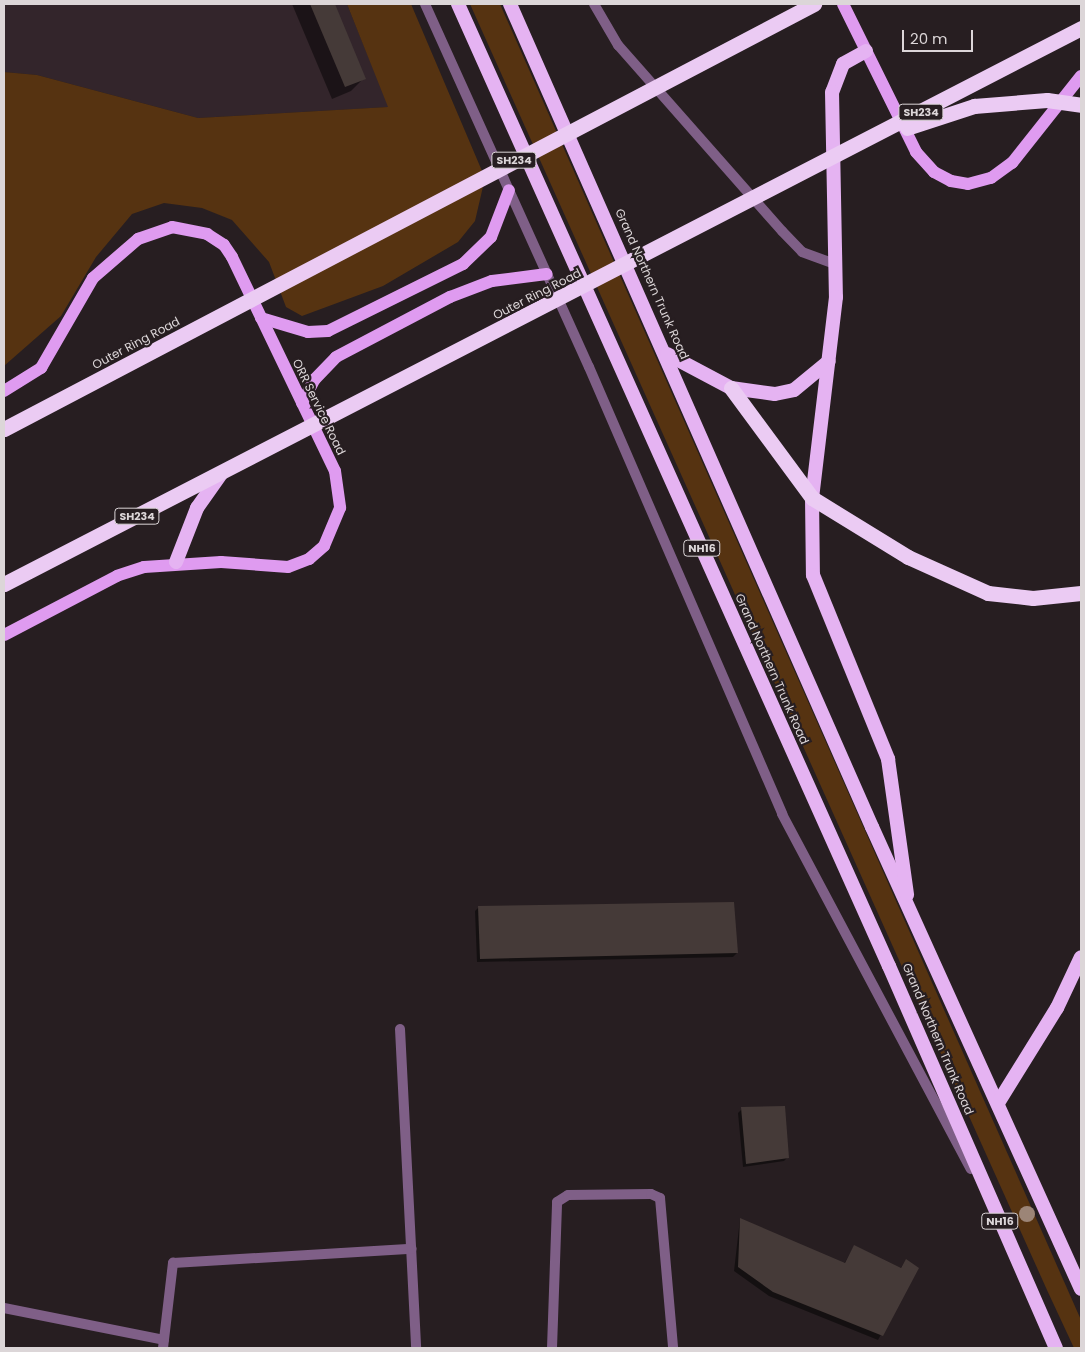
<!DOCTYPE html>
<html>
<head>
<meta charset="utf-8">
<style>
	body { margin:0 }
	#map { position:relative; width:1085px; height:1352px; overflow:hidden; background:#271e21; font-family:Poppins,sans-serif }
	div>[style] { position:absolute }
	[style*='--x'] { left:calc(var(--x)*1px); top:calc(var(--y)*1px); width:calc(var(--w)*1px); rotate:calc(var(--a)*1deg) }
	.built>* { inset:0; background:#33252b }
	.green>* { inset:0; background:#563311 }
	.shadow>* { inset:0; background:#0007 }
	.building>* { inset:0; background:#453a38 }
	.minor>* { height:10px; margin:-5px; padding:0 5px; transform-origin:5px; border-radius:5px; background:#7f5f87 }
	.tertiary>* { height:10px; margin:-5px; padding:0 5px; transform-origin:5px; border-radius:5px; background:#7f5f87 }
	.primary>* { height:12px; margin:-6px; padding:0 6px; transform-origin:6px; border-radius:6px; background:#df9bf0 }
	.trunk>* { height:14px; margin:-7px; padding:0 7px; transform-origin:7px; border-radius:7px; background:#e5b3f2 }
	.motorway>* { height:15px; margin:-7.5px; padding:0 7.5px; transform-origin:7.5px; border-radius:7.5px; background:#ebcbf3 }
	.trees>* { width:16px; height:16px; margin:-8px; border-radius:50%; background:#9c8577 }
	span { translate:-50% -50%; white-space:nowrap; text-align:center; line-height:1.15; -webkit-text-stroke:4.5px #271e21; paint-order:stroke }
	.shield-label span { padding:1px 4px; background:#271e21; border:1px solid; border-radius:4px; -webkit-text-stroke-width:0 }
	.shield-label { font-size:11px; color:#dcd6d8; font-weight:700 }
	.street-label { font-size:12px; color:#dcd6d8 }
	.frame { position:absolute; inset:0; border:5px solid #dcd6d8; pointer-events:none }
	.scale { position:absolute; left:902px; top:30px; width:71px; height:22px; box-sizing:border-box; border:2px solid #dcd6d8; border-top:0; padding-left:6px; font-size:15px; line-height:18px; white-space:nowrap; color:#dcd6d8; -webkit-text-stroke:4px #271e21; paint-order:stroke }
</style>
</head>
<body>
<div id="map">
	<div class="built">
		<div style="clip-path:polygon(4px 4px,347px 4px,389px 107px,198px 118px,37px 75px,4px 72px)"></div>
	</div>
	<div class="green">
		<div style="clip-path:polygon(347px 4px,411px 4px,485px 178px,475px 221px,458px 242px,383px 286px,302px 316px,286px 307px,269px 262px,232px 220px,202px 208px,164px 203px,132px 214px,96px 257px,61px 316px,4px 366px,4px 72px,37px 75px,198px 118px,388px 107px)"></div>
		<div style="clip-path:polygon(470px 4px,500px 4px,1081px 1320px,1081px 1348px,1074px 1348px,1047px 1290px)"></div>
	</div>
	<div class="shadow">
		<div style="clip-path:polygon(292px 4px,333px 4px,364px 78px,351px 91px,332px 99px)"></div>
		<div style="clip-path:polygon(479px 907px,737px 953px,733px 957px,477px 962px,475px 911px)"></div>
		<div style="clip-path:polygon(742px 1109px,788px 1157px,784px 1161px,743px 1167px,738px 1113px)"></div>
		<div style="clip-path:polygon(740px 1219px,844px 1264px,854px 1246px,900px 1269px,906px 1260px,917px 1268px,878px 1340px,769px 1296px,734px 1271px)"></div>
	</div>
	<div class="building">
		<div style="clip-path:polygon(310px 4px,335px 4px,366px 79px,345px 87px)"></div>
		<div style="clip-path:polygon(734px 902px,738px 953px,480px 959px,478px 906px)"></div>
		<div style="clip-path:polygon(785px 1106px,789px 1158px,746px 1164px,741px 1107px)"></div>
		<div style="clip-path:polygon(740px 1218px,845px 1263px,854px 1245px,901px 1268px,906px 1259px,919px 1268px,883px 1336px,773px 1292px,738px 1267px)"></div>
	</div>
	<div class="minor">
		<div style="--x:400;--y:1029;--w:319;--a:87.1"></div>
		<div style="--x:4;--y:1308;--w:163;--a:11.3"></div>
		<div style="--x:163;--y:1348;--w:86;--a:-83.3"></div>
		<div style="--x:173;--y:1263;--w:239;--a:-3.4"></div>
		<div style="--x:552;--y:1348;--w:146;--a:-88"></div>
		<div style="--x:557;--y:1202;--w:13;--a:-32"></div>
		<div style="--x:568;--y:1195;--w:83;--a:-0.7"></div>
		<div style="--x:651;--y:1194;--w:10;--a:24"></div>
		<div style="--x:660;--y:1198;--w:151;--a:85"></div>
	</div>
	<div class="tertiary">
		<div style="--x:425;--y:4;--w:398;--a:65.7"></div>
		<div style="--x:589;--y:367;--w:487;--a:66.6"></div>
		<div style="--x:782;--y:814;--w:402;--a:62"></div>
		<div style="--x:594;--y:4;--w:48;--a:59.7"></div>
		<div style="--x:618;--y:45;--w:248;--a:48.6"></div>
		<div style="--x:782;--y:231;--w:29;--a:46"></div>
		<div style="--x:802;--y:252;--w:35;--a:20"></div>
	</div>
	<div class="primary">
		<div style="--x:843;--y:4;--w:165;--a:63.7"></div>
		<div style="--x:916;--y:152;--w:27;--a:48"></div>
		<div style="--x:934;--y:172;--w:19;--a:28"></div>
		<div style="--x:951;--y:181;--w:17;--a:10"></div>
		<div style="--x:968;--y:184;--w:24;--a:-15"></div>
		<div style="--x:991;--y:178;--w:26;--a:-36"></div>
		<div style="--x:1012;--y:163;--w:111;--a:-51.6"></div>
		<div style="--x:261;--y:318;--w:49;--a:16.6"></div>
		<div style="--x:308;--y:332;--w:20;--a:-3"></div>
		<div style="--x:328;--y:331;--w:151;--a:-26.4"></div>
		<div style="--x:463;--y:264;--w:39;--a:-44"></div>
		<div style="--x:491;--y:237;--w:50;--a:-69"></div>
		<div style="--x:4;--y:391;--w:44;--a:-31.9"></div>
		<div style="--x:41;--y:368;--w:104;--a:-60"></div>
		<div style="--x:93;--y:278;--w:60;--a:-40.9"></div>
		<div style="--x:138;--y:239;--w:36;--a:-19"></div>
		<div style="--x:172;--y:227;--w:36;--a:11"></div>
		<div style="--x:207;--y:234;--w:20;--a:33"></div>
		<div style="--x:224;--y:245;--w:14;--a:56"></div>
		<div style="--x:232;--y:257;--w:237;--a:64.3"></div>
		<div style="--x:335;--y:471;--w:37;--a:82"></div>
		<div style="--x:340;--y:508;--w:41;--a:112.8"></div>
		<div style="--x:324;--y:546;--w:20;--a:139"></div>
		<div style="--x:309;--y:559;--w:22;--a:159"></div>
		<div style="--x:288;--y:567;--w:67;--a:-175.7"></div>
		<div style="--x:221;--y:562;--w:77;--a:176.3"></div>
		<div style="--x:144;--y:567;--w:28;--a:162"></div>
		<div style="--x:117;--y:576;--w:127;--a:152.4"></div>
		<div style="--x:302;--y:403;--w:27;--a:-62"></div>
		<div style="--x:315;--y:379;--w:30;--a:-46"></div>
		<div style="--x:336;--y:357;--w:129;--a:-27.8"></div>
		<div style="--x:450;--y:297;--w:45;--a:-20.9"></div>
		<div style="--x:492;--y:281;--w:55;--a:-7.3"></div>
	</div>
	<div class="trunk">
		<div style="--x:458;--y:4;--w:1054;--a:65.87"></div>
		<div style="--x:889;--y:966;--w:417;--a:66.4"></div>
		<div style="--x:510;--y:4;--w:899;--a:66.26"></div>
		<div style="--x:872;--y:827;--w:507;--a:65.66"></div>
		<div style="--x:866;--y:51;--w:26;--a:151"></div>
		<div style="--x:843;--y:64;--w:30;--a:111"></div>
		<div style="--x:832;--y:92;--w:205;--a:88.9"></div>
		<div style="--x:836;--y:297;--w:202;--a:96.8"></div>
		<div style="--x:812;--y:498;--w:77;--a:89.3"></div>
		<div style="--x:813;--y:575;--w:199;--a:67.8"></div>
		<div style="--x:888;--y:759;--w:137;--a:82"></div>
		<div style="--x:667;--y:354;--w:72;--a:28"></div>
		<div style="--x:731;--y:388;--w:44;--a:7.8"></div>
		<div style="--x:775;--y:394;--w:19;--a:-12"></div>
		<div style="--x:794;--y:390;--w:45;--a:-39.6"></div>
		<div style="--x:176;--y:562;--w:58;--a:-68.7"></div>
		<div style="--x:197;--y:508;--w:42;--a:-54.8"></div>
		<div style="--x:998;--y:1103;--w:112;--a:-58.2"></div>
		<div style="--x:1057;--y:1008;--w:56;--a:-64.8"></div>
	</div>
	<div class="motorway">
		<div style="--x:907;--y:128;--w:71;--a:-18.2"></div>
		<div style="--x:974;--y:106;--w:73;--a:-4.7"></div>
		<div style="--x:1047;--y:100;--w:34;--a:8"></div>
		<div style="--x:731;--y:388;--w:137;--a:53.6"></div>
		<div style="--x:812;--y:498;--w:113;--a:31.6"></div>
		<div style="--x:908;--y:557;--w:88;--a:24.2"></div>
		<div style="--x:988;--y:593;--w:45;--a:6.3"></div>
		<div style="--x:1033;--y:598;--w:48;--a:-5.9"></div>
		<div style="--x:4;--y:429;--w:915;--a:-27.69"></div>
		<div style="--x:4;--y:584;--w:1212;--a:-27.3"></div>
	</div>
	<div class="trees">
		<div style="left:1027px;top:1214px"></div>
	</div>
	<div class="shield-label">
		<span style="left:921px;top:112px">SH234</span>
		<span style="left:514px;top:160px">SH234</span>
		<span style="left:137px;top:516px">SH234</span>
		<span style="left:702px;top:548px">NH16</span>
		<span style="left:1000px;top:1221px">NH16</span>
	</div>
	<div class="street-label">
		<span style="left:652px;top:284px;rotate:66deg">Grand Northern Trunk Road</span>
		<span style="left:537px;top:294px;rotate:-27deg">Outer Ring Road</span>
		<span style="left:136px;top:343px;rotate:-28deg">Outer Ring Road</span>
		<span style="left:319px;top:407px;rotate:64deg">ORR Service Road</span>
		<span style="left:772px;top:669px;rotate:66deg">Grand Northern Trunk Road</span>
		<span style="left:938px;top:1039px;rotate:67deg">Grand Northern Trunk Road</span>
	</div>
	<div class="frame"></div>
	<div class="scale">20 m</div>
</div>
</body>
</html>
